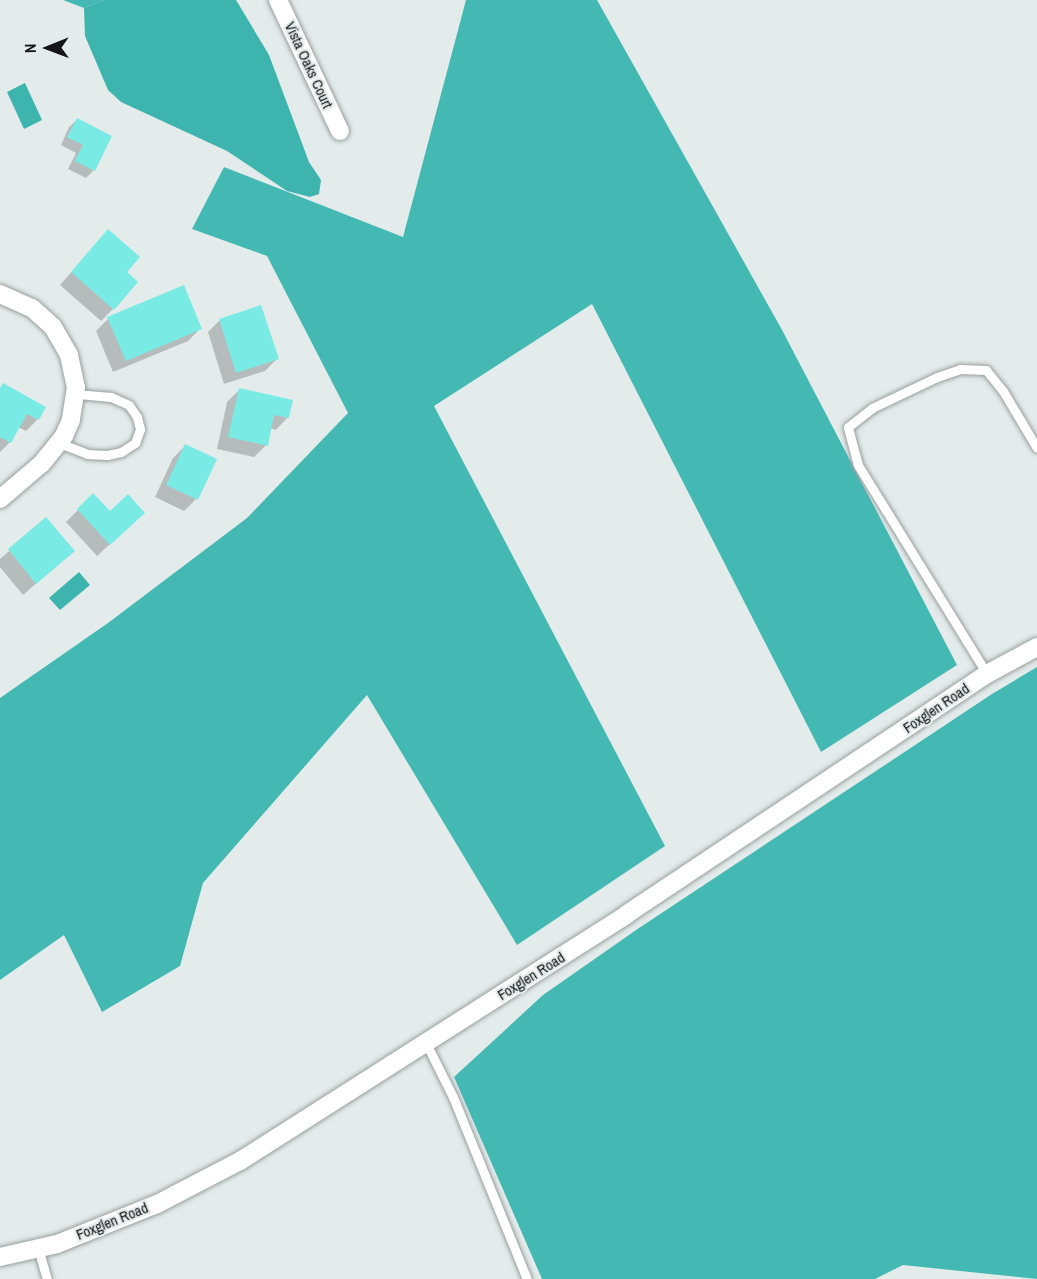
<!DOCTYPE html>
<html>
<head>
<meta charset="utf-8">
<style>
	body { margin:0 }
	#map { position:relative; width:1037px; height:1279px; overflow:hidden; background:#e4eceb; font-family:"Archivo Narrow",sans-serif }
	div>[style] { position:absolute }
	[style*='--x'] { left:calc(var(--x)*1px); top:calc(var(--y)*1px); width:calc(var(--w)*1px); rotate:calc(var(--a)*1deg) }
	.forest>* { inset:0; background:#44b9b4 }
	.water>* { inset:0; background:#3eb4af }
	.shadow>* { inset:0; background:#0003 }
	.building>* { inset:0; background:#7aeae4 }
	.roads { filter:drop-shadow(0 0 2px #989f9f) drop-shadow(0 0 2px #989f9f) }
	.service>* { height:9px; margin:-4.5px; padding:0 4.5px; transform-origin:4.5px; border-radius:4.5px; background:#fff }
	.minor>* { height:18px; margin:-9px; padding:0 9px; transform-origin:9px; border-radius:9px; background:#fff }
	span { translate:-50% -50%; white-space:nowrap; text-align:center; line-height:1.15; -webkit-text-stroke:4.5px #e4eceb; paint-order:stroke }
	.street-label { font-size:15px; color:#141616 }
	.north { position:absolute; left:18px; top:18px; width:60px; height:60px; -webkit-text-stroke:4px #e4eceb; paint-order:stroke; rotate:269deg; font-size:16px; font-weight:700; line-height:24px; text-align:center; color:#141616 }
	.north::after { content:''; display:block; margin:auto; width:21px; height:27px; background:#141616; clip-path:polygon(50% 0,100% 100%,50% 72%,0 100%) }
</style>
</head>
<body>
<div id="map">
	<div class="forest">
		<div style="clip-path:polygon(63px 0,105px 0,84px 8px)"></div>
		<div style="clip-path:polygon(466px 0,597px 0,781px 328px,957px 665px,821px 752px,592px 304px,434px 406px,665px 846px,517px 945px,367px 695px,203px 883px,180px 966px,102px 1012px,64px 935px,0 980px,0 698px,108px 623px,247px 518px,348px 413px,267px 256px,192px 229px,224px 167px,403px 237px)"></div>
		<div style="clip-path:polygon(1037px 667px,1037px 1279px,903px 1265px,875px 1279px,542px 1279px,454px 1077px,543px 995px,639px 928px,992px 694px)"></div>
	</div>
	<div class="water">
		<div style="clip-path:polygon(105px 0,236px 0,269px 55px,309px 162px,321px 180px,319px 194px,310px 197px,287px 191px,227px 151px,121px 102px,108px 90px,85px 36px,84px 8px)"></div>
		<div style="clip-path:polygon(25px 83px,42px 120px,24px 129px,7px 92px)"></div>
		<div style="clip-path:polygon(79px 572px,90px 585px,60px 610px,49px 598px)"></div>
	</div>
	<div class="shadow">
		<div style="clip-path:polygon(77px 120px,94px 170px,86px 178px,68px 169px,76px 153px,61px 145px,69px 127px)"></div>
		<div style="clip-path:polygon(96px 244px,124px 272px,113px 309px,101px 321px,60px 285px)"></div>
		<div style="clip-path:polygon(108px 319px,200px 329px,188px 341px,113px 372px,96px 331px)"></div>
		<div style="clip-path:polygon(220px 320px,277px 359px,265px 371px,224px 384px,208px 332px)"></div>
		<div style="clip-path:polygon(3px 385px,38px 419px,26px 431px,18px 427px,10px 442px,0 452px,0 388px)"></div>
		<div style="clip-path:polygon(240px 389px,288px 417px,276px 430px,270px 428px,266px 445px,254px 457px,217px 449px,227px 402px)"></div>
		<div style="clip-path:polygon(185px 446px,196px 499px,184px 511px,155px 497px,173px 458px)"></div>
		<div style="clip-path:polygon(78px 510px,110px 513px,131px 525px,97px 556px,66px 522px)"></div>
		<div style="clip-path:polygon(46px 519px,73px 551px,23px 595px,0 567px,0 559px)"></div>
	</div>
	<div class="building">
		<div style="clip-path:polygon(77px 118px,112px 136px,95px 171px,75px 161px,83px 145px,67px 137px)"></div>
		<div style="clip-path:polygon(108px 229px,140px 257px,127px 272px,138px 282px,114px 310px,71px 272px)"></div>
		<div style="clip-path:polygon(184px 285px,202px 329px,126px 361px,107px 317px)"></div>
		<div style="clip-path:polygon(261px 305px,279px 359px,236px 373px,219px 319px)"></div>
		<div style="clip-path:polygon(3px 383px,46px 407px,39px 420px,27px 414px,11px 443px,0 437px,0 388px)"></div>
		<div style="clip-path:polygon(239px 388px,293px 400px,289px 418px,274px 415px,268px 446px,228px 437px)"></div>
		<div style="clip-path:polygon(185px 444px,217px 459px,198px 500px,166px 485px)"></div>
		<div style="clip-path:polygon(93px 493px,110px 511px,128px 494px,145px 513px,110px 545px,77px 509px)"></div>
		<div style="clip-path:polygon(46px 517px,75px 551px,36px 584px,8px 549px)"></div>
	</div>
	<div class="roads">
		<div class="service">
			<div style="--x:59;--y:443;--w:30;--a:21"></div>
			<div style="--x:87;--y:454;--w:20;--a:3"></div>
			<div style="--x:107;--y:455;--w:14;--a:-12"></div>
			<div style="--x:121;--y:452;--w:17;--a:-33"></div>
			<div style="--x:135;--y:443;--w:15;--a:-70"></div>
			<div style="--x:140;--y:429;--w:12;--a:-104"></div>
			<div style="--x:137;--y:417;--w:14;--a:-124"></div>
			<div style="--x:129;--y:405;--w:20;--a:-156"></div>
			<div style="--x:111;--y:397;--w:36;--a:-175"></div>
			<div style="--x:987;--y:674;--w:246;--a:-121.7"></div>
			<div style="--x:858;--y:465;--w:39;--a:-105"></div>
			<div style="--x:848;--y:427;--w:31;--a:-38"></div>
			<div style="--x:872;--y:408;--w:72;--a:-25.5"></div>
			<div style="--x:937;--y:377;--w:24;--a:-19"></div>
			<div style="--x:960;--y:369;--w:26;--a:2"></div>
			<div style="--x:986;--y:370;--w:27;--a:51"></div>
			<div style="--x:1003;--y:391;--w:66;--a:59.2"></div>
			<div style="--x:426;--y:1043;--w:60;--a:63.4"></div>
			<div style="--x:453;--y:1097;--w:196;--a:67.9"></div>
			<div style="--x:38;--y:1248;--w:32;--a:74"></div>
		</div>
		<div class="minor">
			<div style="--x:278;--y:0;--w:145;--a:64.7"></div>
			<div style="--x:0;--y:294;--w:35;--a:24"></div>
			<div style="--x:32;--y:308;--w:28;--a:42"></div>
			<div style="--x:53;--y:327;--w:32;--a:60"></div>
			<div style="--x:69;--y:355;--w:33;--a:78"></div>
			<div style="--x:76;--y:387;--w:33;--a:99"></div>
			<div style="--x:71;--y:420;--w:17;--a:114"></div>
			<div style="--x:64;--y:436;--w:36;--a:129"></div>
			<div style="--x:41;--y:464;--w:54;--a:139.5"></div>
			<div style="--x:0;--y:1257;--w:58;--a:-12.8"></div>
			<div style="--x:57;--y:1244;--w:108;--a:-21.8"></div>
			<div style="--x:157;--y:1204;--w:93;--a:-27.4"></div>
			<div style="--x:240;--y:1161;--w:459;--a:-32.5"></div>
			<div style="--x:627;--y:914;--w:433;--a:-33.7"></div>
			<div style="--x:987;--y:674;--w:57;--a:-28.4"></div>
		</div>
	</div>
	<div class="street-label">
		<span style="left:309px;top:65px;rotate:65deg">Vista Oaks Court</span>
		<span style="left:936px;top:708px;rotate:-34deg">Foxglen Road</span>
		<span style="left:531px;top:976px;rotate:-32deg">Foxglen Road</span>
		<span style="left:112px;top:1221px;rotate:-22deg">Foxglen Road</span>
	</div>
	<div class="north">N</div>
</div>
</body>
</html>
